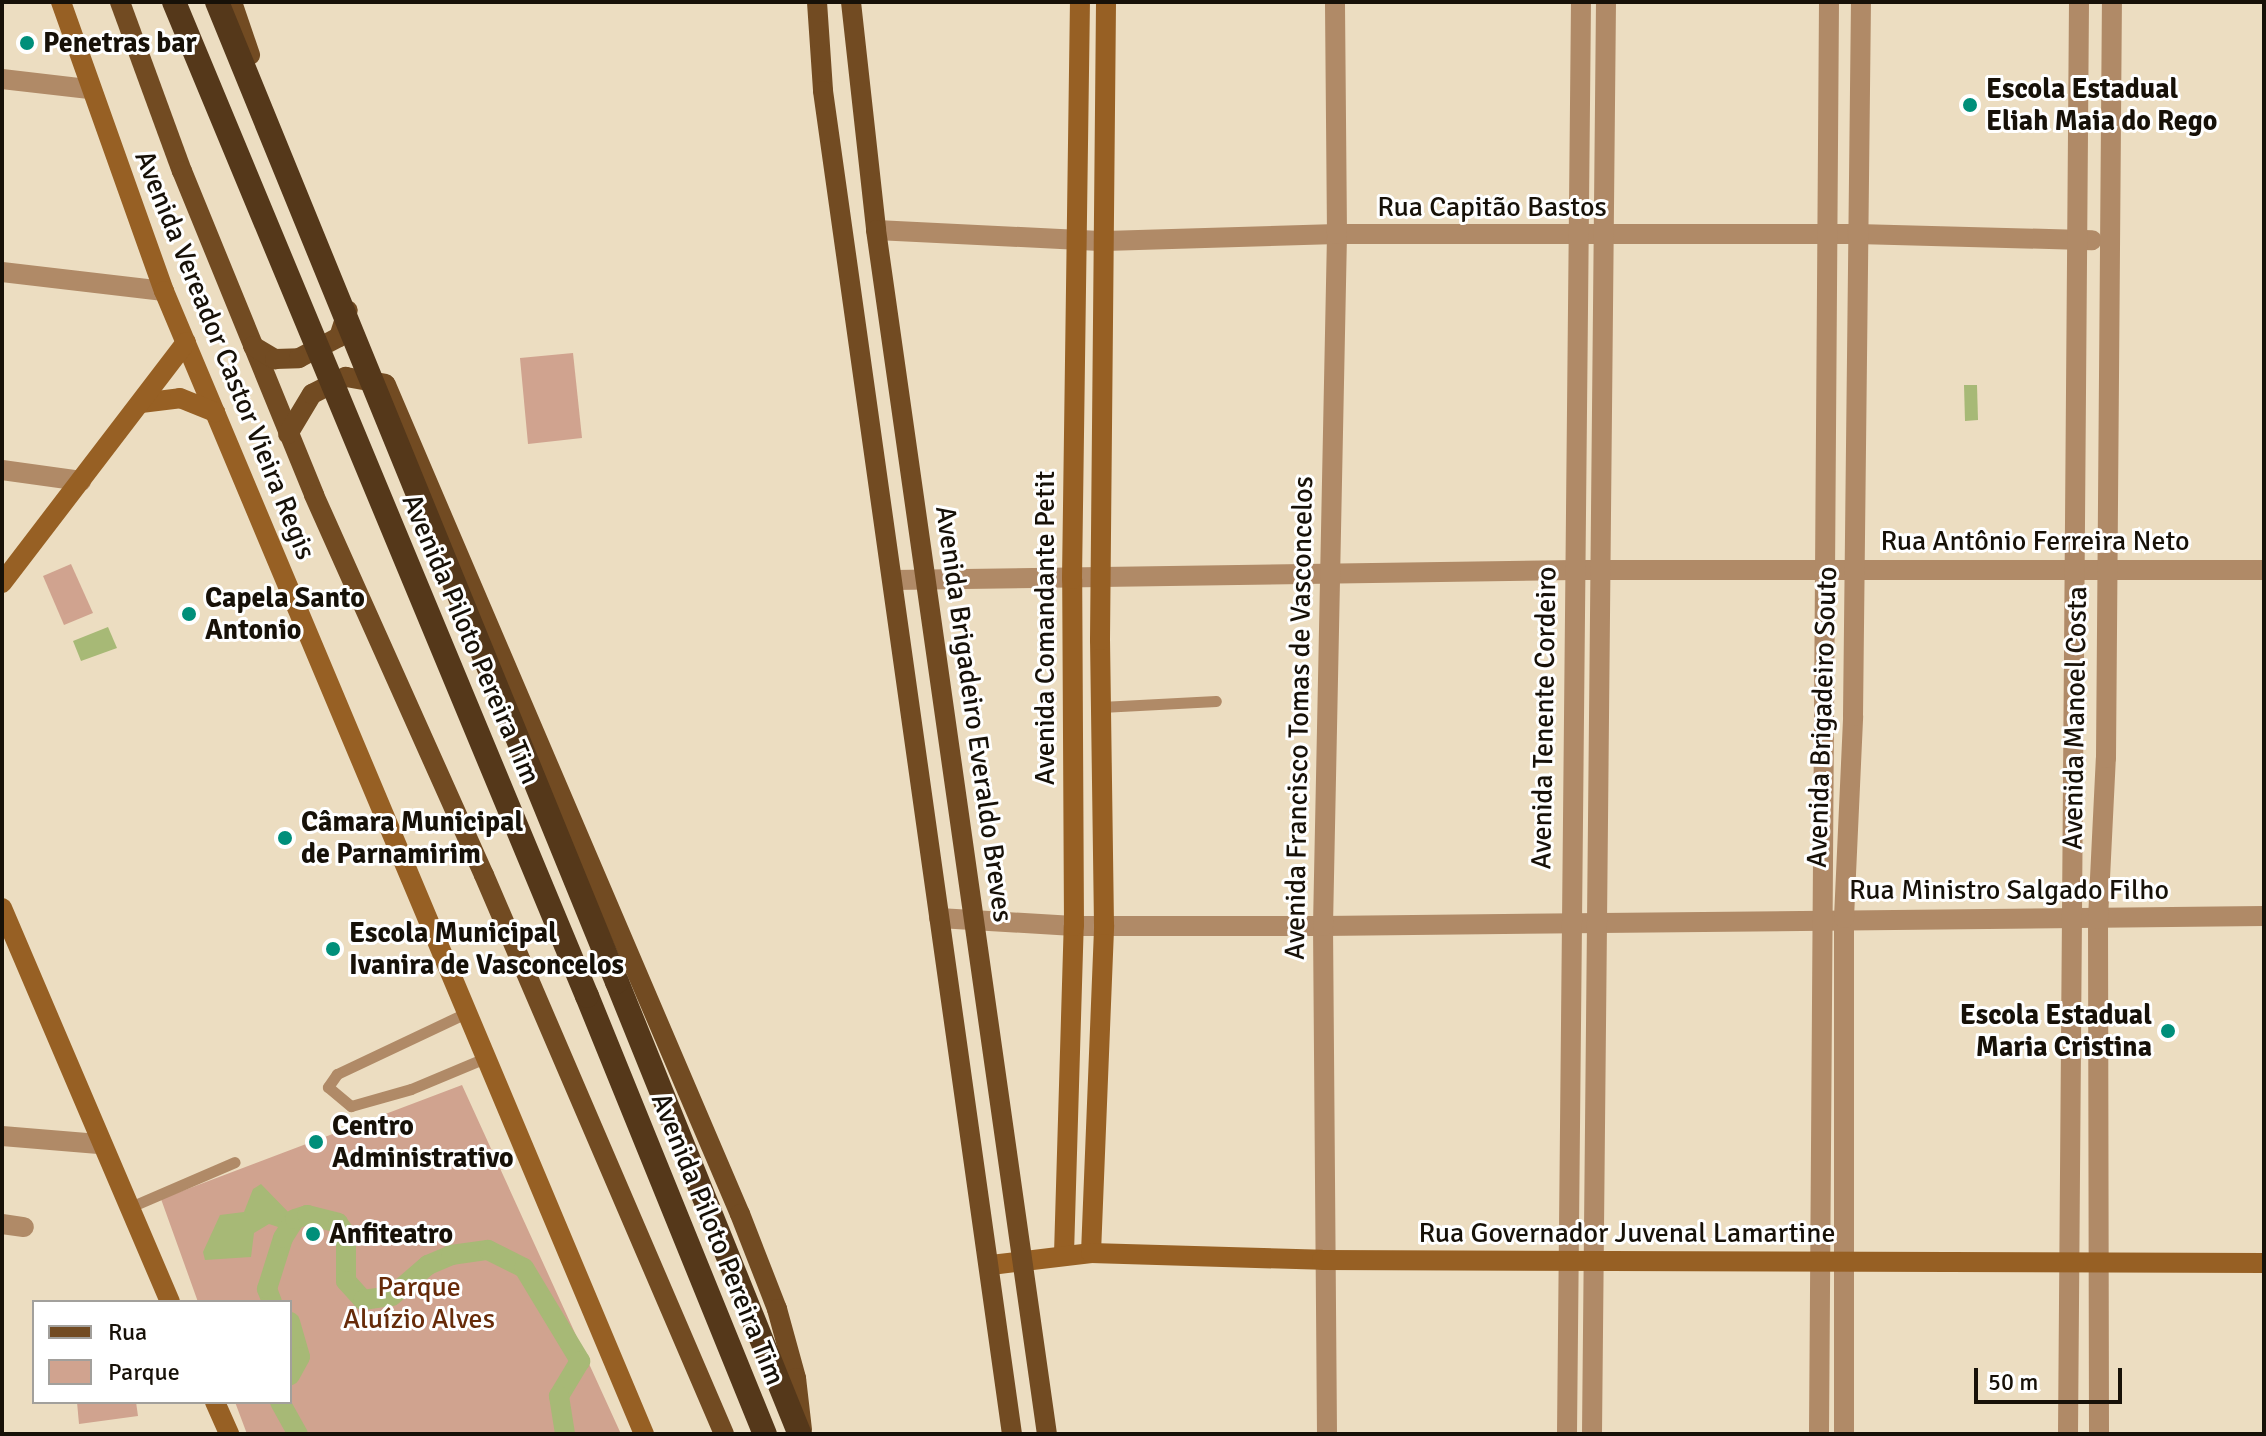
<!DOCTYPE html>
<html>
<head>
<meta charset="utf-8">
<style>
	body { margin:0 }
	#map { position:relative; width:2266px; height:1436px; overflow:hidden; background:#ecddc1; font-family:Signika,sans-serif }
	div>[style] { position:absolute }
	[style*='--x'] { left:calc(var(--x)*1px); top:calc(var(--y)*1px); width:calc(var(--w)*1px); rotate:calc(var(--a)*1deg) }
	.green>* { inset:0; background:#d0a38f }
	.water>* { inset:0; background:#a7b976 }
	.canal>* { height:20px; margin:-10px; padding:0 10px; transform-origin:10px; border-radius:10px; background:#a7b976 }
	.lane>* { height:11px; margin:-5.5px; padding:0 5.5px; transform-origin:5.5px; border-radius:5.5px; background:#b08a67 }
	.street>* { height:20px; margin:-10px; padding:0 10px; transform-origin:10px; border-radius:10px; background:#b08a67 }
	.secondary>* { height:20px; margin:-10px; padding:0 10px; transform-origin:10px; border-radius:10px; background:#976024 }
	.primary>* { height:20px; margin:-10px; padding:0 10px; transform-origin:10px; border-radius:10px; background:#724b22 }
	.highway>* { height:24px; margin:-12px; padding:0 12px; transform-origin:12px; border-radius:12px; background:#55381a }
	.highway-bridge>* { height:24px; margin:-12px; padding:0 12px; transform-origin:12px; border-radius:12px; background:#55381a }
	.dots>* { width:22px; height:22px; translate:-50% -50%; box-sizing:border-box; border:4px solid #fff; border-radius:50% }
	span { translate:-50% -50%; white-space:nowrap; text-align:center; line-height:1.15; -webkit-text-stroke:6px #fff; paint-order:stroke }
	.poi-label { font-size:28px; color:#171108; font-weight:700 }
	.left { translate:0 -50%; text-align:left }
	.right { translate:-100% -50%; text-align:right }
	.street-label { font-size:28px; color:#171108 }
	.park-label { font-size:28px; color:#672b09 }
	.frame { position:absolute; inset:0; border:4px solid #171108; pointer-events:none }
	.legend { position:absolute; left:32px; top:1300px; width:260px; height:104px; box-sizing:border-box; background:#fff; border:2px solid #a2a09c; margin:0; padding:10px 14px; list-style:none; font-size:24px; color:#171108 }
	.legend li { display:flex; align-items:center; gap:16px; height:40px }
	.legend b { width:40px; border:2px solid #a2a09c }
	.scale { position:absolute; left:1974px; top:1368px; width:148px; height:36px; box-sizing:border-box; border:4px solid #171108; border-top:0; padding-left:10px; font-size:24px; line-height:28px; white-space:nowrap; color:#171108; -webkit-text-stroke:6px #fff; paint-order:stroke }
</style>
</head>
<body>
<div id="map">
	<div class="green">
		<div style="clip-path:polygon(573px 353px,582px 438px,528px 444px,520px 358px)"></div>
		<div style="clip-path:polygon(71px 564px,93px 613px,64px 625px,43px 576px)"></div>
		<div style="clip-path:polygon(462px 1085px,621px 1434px,247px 1434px,235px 1402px,290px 1402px,290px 1302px,198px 1302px,161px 1199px)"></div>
		<div style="clip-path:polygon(77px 1402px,136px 1402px,138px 1416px,79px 1424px)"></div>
	</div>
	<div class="water">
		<div style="clip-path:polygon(1964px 385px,1977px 385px,1978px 420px,1965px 421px)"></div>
		<div style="clip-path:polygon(108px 627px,117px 648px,81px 661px,73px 641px)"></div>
		<div style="clip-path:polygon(261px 1184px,295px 1219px,287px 1230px,269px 1224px,254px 1233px,251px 1257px,205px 1260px,203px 1252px,220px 1215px,244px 1212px,253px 1189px)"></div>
	</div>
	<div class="canal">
		<div style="--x:272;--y:1302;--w:14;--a:-111"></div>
		<div style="--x:267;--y:1289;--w:53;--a:-72.6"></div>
		<div style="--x:283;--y:1238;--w:22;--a:-58"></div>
		<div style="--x:295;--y:1219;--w:13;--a:-18"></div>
		<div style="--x:307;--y:1215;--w:32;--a:14"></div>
		<div style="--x:338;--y:1223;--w:14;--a:56"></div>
		<div style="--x:346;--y:1235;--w:46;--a:90"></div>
		<div style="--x:346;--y:1281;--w:25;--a:48"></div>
		<div style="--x:363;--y:1300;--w:29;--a:-8"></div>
		<div style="--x:392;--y:1296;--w:48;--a:-40.7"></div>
		<div style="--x:428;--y:1265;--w:25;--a:-23"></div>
		<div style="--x:451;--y:1255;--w:37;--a:-8"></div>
		<div style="--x:488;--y:1250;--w:40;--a:26.6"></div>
		<div style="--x:524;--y:1268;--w:109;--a:58.9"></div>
		<div style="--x:580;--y:1361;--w:41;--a:121"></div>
		<div style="--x:559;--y:1396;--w:38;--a:81"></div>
		<div style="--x:290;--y:1322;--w:36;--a:74"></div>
		<div style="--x:300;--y:1357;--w:21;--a:119"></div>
		<div style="--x:280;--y:1402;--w:37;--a:61"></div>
	</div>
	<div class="lane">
		<div style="--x:1101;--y:707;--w:115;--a:-3"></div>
		<div style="--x:466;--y:1013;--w:143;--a:154.7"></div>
		<div style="--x:337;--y:1074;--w:16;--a:125"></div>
		<div style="--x:328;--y:1087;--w:30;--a:40"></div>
		<div style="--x:351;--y:1106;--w:62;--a:-15.8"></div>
		<div style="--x:411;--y:1089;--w:80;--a:-22.7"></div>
		<div style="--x:128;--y:1208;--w:116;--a:-23.3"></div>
	</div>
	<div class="street">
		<div style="--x:2;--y:79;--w:88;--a:6.6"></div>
		<div style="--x:876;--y:230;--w:229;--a:2.8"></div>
		<div style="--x:1105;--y:241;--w:232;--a:-1.7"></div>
		<div style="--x:1337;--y:234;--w:520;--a:0"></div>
		<div style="--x:1857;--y:234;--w:235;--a:1.5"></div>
		<div style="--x:2;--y:272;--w:163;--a:6.7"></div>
		<div style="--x:2;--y:470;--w:80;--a:7.9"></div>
		<div style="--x:894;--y:580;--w:681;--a:-0.84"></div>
		<div style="--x:1575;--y:570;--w:689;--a:0"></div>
		<div style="--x:939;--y:918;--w:135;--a:3.4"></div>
		<div style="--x:1074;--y:926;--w:249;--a:0"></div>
		<div style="--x:1323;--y:926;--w:941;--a:-0.61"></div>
		<div style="--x:2;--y:1136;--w:97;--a:4.7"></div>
		<div style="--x:2;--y:1224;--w:22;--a:8"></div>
		<div style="--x:1327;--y:1434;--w:508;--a:-90.45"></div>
		<div style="--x:1323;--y:926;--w:692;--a:-88.84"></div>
		<div style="--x:1337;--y:234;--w:232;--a:-90.5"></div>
		<div style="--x:1567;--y:1434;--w:1432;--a:-89.44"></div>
		<div style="--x:1592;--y:1434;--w:1432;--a:-89.44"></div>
		<div style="--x:1819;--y:1434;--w:1432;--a:-89.6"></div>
		<div style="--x:1844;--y:1434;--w:516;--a:-90"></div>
		<div style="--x:1844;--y:918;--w:202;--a:-87.4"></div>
		<div style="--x:1853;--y:716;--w:714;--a:-89.36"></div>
		<div style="--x:2068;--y:1434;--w:1432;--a:-89.56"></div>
		<div style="--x:2099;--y:1434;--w:515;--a:-90.11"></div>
		<div style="--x:2098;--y:919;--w:161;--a:-87.2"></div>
		<div style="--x:2106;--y:758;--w:756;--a:-89.55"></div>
	</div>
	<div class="secondary">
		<div style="--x:61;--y:2;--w:307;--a:70.4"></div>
		<div style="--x:164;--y:291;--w:1240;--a:67.22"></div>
		<div style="--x:141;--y:403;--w:39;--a:-7"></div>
		<div style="--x:180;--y:398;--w:38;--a:22"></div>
		<div style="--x:2;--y:583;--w:303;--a:-52.6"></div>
		<div style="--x:2;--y:908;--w:428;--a:66.9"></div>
		<div style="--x:1091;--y:1253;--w:328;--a:-87.7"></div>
		<div style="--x:1104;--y:925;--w:285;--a:-90.8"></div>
		<div style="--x:1100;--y:640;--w:638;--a:-89.46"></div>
		<div style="--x:1064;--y:1254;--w:328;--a:-88.3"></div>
		<div style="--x:1074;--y:926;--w:347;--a:-90.3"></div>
		<div style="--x:1072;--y:579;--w:577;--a:-89.21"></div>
		<div style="--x:991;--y:1265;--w:101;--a:-6.8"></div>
		<div style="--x:1091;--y:1253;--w:231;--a:1.7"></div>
		<div style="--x:1322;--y:1260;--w:942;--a:0.18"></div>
		<div style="--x:215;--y:1402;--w:35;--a:66"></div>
	</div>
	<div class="primary">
		<div style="--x:120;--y:2;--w:180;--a:69.9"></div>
		<div style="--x:182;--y:171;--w:350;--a:67.8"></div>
		<div style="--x:314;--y:495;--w:416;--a:65.9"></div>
		<div style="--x:484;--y:875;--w:608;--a:66.76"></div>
		<div style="--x:232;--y:2;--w:56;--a:71.2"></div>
		<div style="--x:817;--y:2;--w:89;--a:86.1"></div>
		<div style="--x:823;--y:91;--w:1356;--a:81.99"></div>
		<div style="--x:851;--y:2;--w:229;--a:83.7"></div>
		<div style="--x:876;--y:230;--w:1216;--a:81.92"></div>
		<div style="--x:253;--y:346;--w:26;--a:31"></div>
		<div style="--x:275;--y:359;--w:24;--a:-2"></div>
		<div style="--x:299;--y:358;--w:45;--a:-27.7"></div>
		<div style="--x:339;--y:337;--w:28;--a:-72"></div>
		<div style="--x:386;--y:385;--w:901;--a:66.88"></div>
		<div style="--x:740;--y:1214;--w:102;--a:68.7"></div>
		<div style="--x:777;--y:1309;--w:72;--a:74.6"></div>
		<div style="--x:796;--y:1378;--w:52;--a:83.4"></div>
		<div style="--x:288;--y:434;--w:47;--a:-59"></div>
		<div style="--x:312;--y:394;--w:38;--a:-27"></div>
		<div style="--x:346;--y:377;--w:40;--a:10"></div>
	</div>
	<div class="highway">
		<div style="--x:617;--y:982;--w:488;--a:68"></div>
		<div style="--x:587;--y:996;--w:473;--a:67.9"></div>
	</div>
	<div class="highway-bridge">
		<div style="--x:174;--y:2;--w:1076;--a:67.44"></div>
		<div style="--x:217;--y:2;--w:1058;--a:67.8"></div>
	</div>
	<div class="dots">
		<div style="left:27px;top:43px;background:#008f7a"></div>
		<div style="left:1970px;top:105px;background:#008f7a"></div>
		<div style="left:189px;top:614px;background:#008f7a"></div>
		<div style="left:285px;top:838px;background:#008f7a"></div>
		<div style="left:333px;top:949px;background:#008f7a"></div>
		<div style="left:2168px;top:1031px;background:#008f7a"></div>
		<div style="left:316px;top:1142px;background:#008f7a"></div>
		<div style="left:313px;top:1234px;background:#008f7a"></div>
	</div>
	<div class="poi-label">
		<span class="left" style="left:43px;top:43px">Penetras bar</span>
		<span class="left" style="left:1986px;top:105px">Escola Estadual<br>Eliah Maia do Rego</span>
		<span class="left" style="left:205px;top:614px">Capela Santo<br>Antonio</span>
		<span class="left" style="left:301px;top:838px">Câmara Municipal<br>de Parnamirim</span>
		<span class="left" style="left:349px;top:949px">Escola Municipal<br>Ivanira de Vasconcelos</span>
		<span class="right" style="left:2152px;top:1031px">Escola Estadual<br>Maria Cristina</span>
		<span class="left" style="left:332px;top:1142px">Centro<br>Administrativo</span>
		<span class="left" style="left:329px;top:1234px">Anfiteatro</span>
	</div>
	<div class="street-label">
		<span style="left:1492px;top:207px">Rua Capitão Bastos</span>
		<span style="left:225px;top:355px;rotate:68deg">Avenida Vereador Castor Vieira Regis</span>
		<span style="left:2035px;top:541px">Rua Antônio Ferreira Neto</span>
		<span style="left:1045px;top:628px;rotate:-90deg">Avenida Comandante Petit</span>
		<span style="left:471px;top:639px;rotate:67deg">Avenida Piloto Pereira Tim</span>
		<span style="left:974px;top:714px;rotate:82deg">Avenida Brigadeiro Everaldo Breves</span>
		<span style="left:1822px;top:717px;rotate:-88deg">Avenida Brigadeiro Souto</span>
		<span style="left:1299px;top:718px;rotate:-89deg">Avenida Francisco Tomas de Vasconcelos</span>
		<span style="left:1544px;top:718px;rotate:-89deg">Avenida Tenente Cordeiro</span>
		<span style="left:2075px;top:718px;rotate:-89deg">Avenida Manoel Costa</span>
		<span style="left:2009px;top:890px">Rua Ministro Salgado Filho</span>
		<span style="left:1627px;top:1233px">Rua Governador Juvenal Lamartine</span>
		<span style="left:718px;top:1239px;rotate:68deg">Avenida Piloto Pereira Tim</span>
	</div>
	<div class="park-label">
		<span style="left:419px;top:1303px">Parque<br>Aluízio Alves</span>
	</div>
	<div class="frame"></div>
	<ul class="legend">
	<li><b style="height:10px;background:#724b22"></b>Rua</li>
	<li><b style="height:22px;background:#d0a38f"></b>Parque</li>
	</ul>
	<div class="scale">50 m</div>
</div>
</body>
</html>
